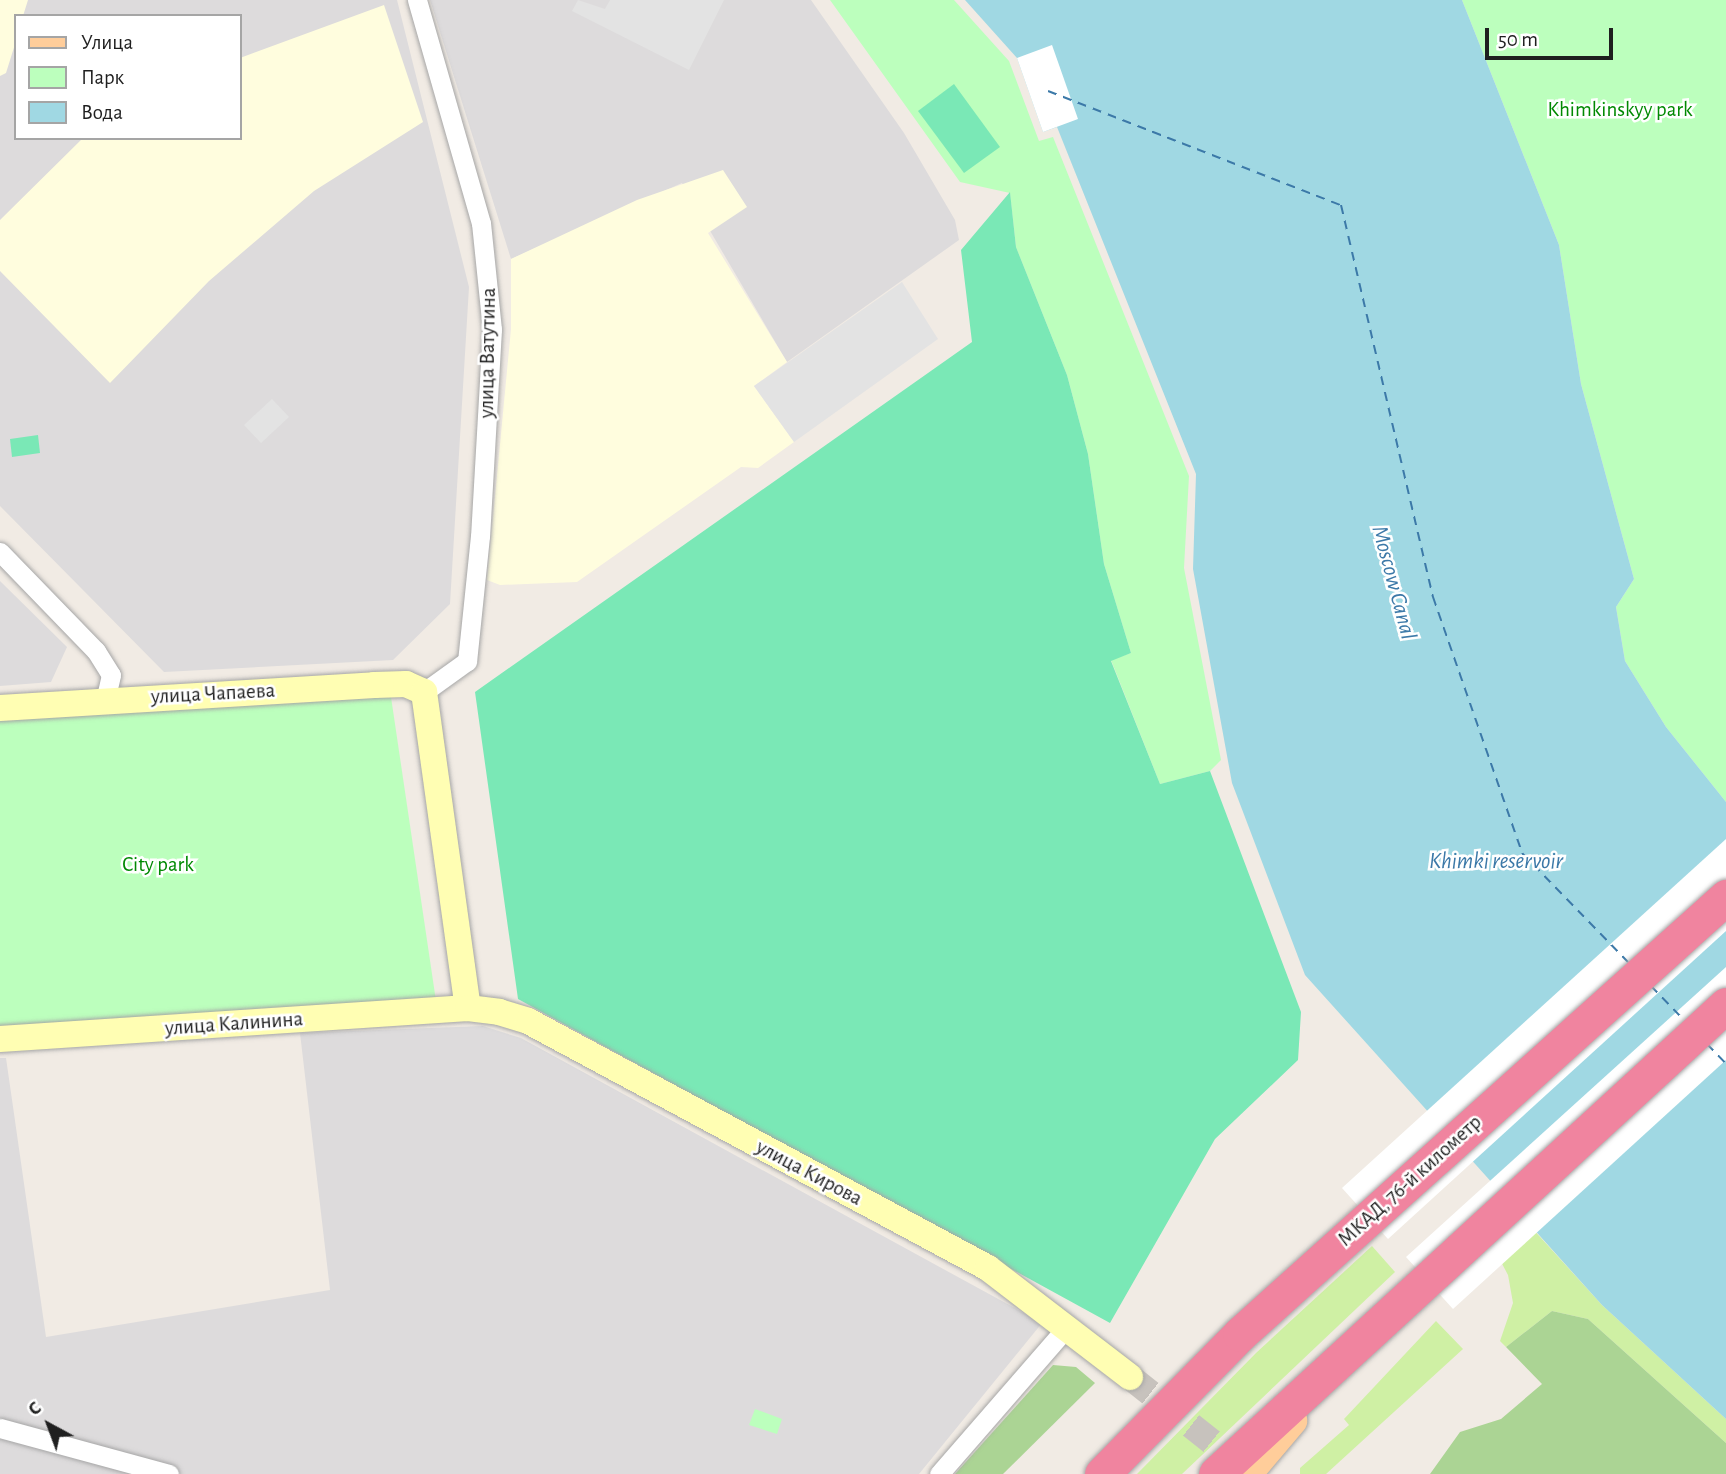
<!DOCTYPE html>
<html>
<head>
<meta charset="utf-8">
<style>
	body { margin:0 }
	#map { position:relative; width:1726px; height:1474px; overflow:hidden; background:#f1ebe4; font-family:"Alegreya Sans",sans-serif }
	div>[style] { position:absolute }
	[style*='--x'] { left:calc(var(--x)*1px); top:calc(var(--y)*1px); width:calc(var(--w)*1px); rotate:calc(var(--a)*1deg) }
	.residential>* { inset:0; background:#dddbdc }
	.education>* { inset:0; background:#fffdde }
	.grass>* { inset:0; background:#cff0a4 }
	.forest>* { inset:0; background:#abd494 }
	.park>* { inset:0; background:#bcffbd }
	.pitch>* { inset:0; background:#7ae8b6 }
	.parking>* { inset:0; background:#e3e3e3 }
	.water>* { inset:0; background:#a0d8e3 }
	.pier>* { inset:0; background:#fff }
	.ferry>* { height:2px; margin-top:-1px; transform-origin:0; background:repeating-linear-gradient(90deg,#3c79a8 0 9px,transparent 0 16px) }
	.secondary-tunnel>* { height:26px; margin-top:-13px; transform-origin:0; background:repeating-linear-gradient(90deg,#c7c2bd 0 26px,transparent 0 39px) }
	.roads { filter:drop-shadow(0 0 2px #a6a6a6) drop-shadow(0 0 2px #a6a6a6) }
	.street>* { height:19px; margin:-9.5px; padding:0 9.5px; transform-origin:9.5px; border-radius:9.5px; background:#fff }
	.secondary>* { height:26px; margin:-13px; padding:0 13px; transform-origin:13px; border-radius:13px; background:#fffeb3 }
	.primary>* { height:30px; margin:-15px; padding:0 15px; transform-origin:15px; border-radius:15px; background:#ffcd9a }
	.highway>* { height:35px; margin:-17.5px; padding:0 17.5px; transform-origin:17.5px; border-radius:17.5px; background:#f0849f }
	span { translate:-50% -50%; white-space:nowrap; text-align:center; line-height:1.15; -webkit-text-stroke:5px #fff; paint-order:stroke }
	.park-label { font-size:21px; color:#008902 }
	.street-label { font-size:21px; color:#1f1f1f }
	.water-label { font-size:23px; color:#3c79a8; font-style:italic }
	.legend { position:absolute; left:14px; top:14px; width:228px; height:126px; box-sizing:border-box; background:#fff; border:2px solid #a5a5a5; margin:0; padding:9px 12px; list-style:none; font-size:21px; color:#1f1f1f }
	.legend li { display:flex; align-items:center; gap:14px; height:35px }
	.legend b { width:35px; border:2px solid #a5a5a5 }
	.north { position:absolute; left:14px; top:1390px; width:70px; height:70px; -webkit-text-stroke:5px #fff; paint-order:stroke; rotate:319deg; font-size:19px; font-weight:700; line-height:28px; text-align:center; color:#1f1f1f }
	.north::after { content:''; display:block; margin:auto; width:24px; height:32px; background:#1f1f1f; clip-path:polygon(50% 0,100% 100%,50% 72%,0 100%) }
	.scale { position:absolute; left:1485px; top:28px; width:128px; height:32px; box-sizing:border-box; border:4px solid #1f1f1f; border-top:0; padding-left:9px; font-size:21px; line-height:24px; white-space:nowrap; color:#1f1f1f; -webkit-text-stroke:5px #fff; paint-order:stroke }
</style>
</head>
<body>
<div id="map">
	<div class="residential">
		<div style="clip-path:polygon(evenodd,0 0,397px 0,469px 287px,450px 604px,393px 660px,164px 672px,0 506px,0 0,16px 16px,240px 16px,240px 138px,16px 138px,16px 16px)"></div>
		<div style="clip-path:polygon(430px 0,811px 0,904px 133px,955px 220px,959px 240px,787px 362px,682px 183px,511px 259px)"></div>
		<div style="clip-path:polygon(0 581px,67px 647px,51px 682px,0 686px)"></div>
		<div style="clip-path:polygon(483px 1026px,521px 1038px,1042px 1323px,919px 1474px,0 1474px,0 1058px,6px 1058px,46px 1337px,330px 1290px,300px 1033px)"></div>
	</div>
	<div class="education">
		<div style="clip-path:polygon(0 0,28px 0,23px 16px,16px 16px,16px 41px,6px 73px,0 76px)"></div>
		<div style="clip-path:polygon(384px 5px,423px 122px,314px 191px,209px 281px,110px 383px,0 271px,0 220px,83px 138px,240px 138px,240px 58px)"></div>
		<div style="clip-path:polygon(723px 170px,747px 207px,708px 233px,787px 362px,754px 386px,794px 442px,758px 468px,741px 467px,577px 582px,500px 585px,487px 580px,511px 329px,511px 259px,637px 200px)"></div>
	</div>
	<div class="grass">
		<div style="clip-path:polygon(1531px 1227px,1602px 1305px,1726px 1419px,1726px 1443px,1588px 1319px,1552px 1311px,1506px 1347px,1500px 1341px,1513px 1303px,1508px 1275px,1499px 1258px)"></div>
		<div style="clip-path:polygon(1372px 1246px,1395px 1272px,1182px 1474px,1137px 1474px,1256px 1353px)"></div>
		<div style="clip-path:polygon(1436px 1321px,1463px 1349px,1326px 1474px,1300px 1474px,1300px 1468px,1349px 1425px,1344px 1419px)"></div>
	</div>
	<div class="forest">
		<div style="clip-path:polygon(1552px 1311px,1588px 1319px,1726px 1443px,1726px 1474px,1430px 1474px,1460px 1432px,1501px 1419px,1542px 1384px,1506px 1347px)"></div>
		<div style="clip-path:polygon(1053px 1365px,1076px 1367px,1095px 1383px,1003px 1474px,955px 1474px)"></div>
	</div>
	<div class="park">
		<div style="clip-path:polygon(830px 0,954px 0,1009px 61px,1039px 141px,1053px 137px,1189px 476px,1184px 568px,1221px 760px,1210px 771px,1160px 784px,1111px 660px,1131px 653px,1104px 564px,1088px 454px,1067px 375px,1016px 247px,1010px 193px,960px 182px)"></div>
		<div style="clip-path:polygon(1462px 0,1726px 0,1726px 802px,1666px 727px,1625px 661px,1616px 607px,1634px 579px,1581px 384px,1559px 245px)"></div>
		<div style="clip-path:polygon(391px 697px,436px 1001px,0 1030px,0 721px)"></div>
		<div style="clip-path:polygon(755px 1409px,782px 1419px,777px 1434px,749px 1425px)"></div>
	</div>
	<div class="pitch">
		<div style="clip-path:polygon(954px 84px,1000px 147px,964px 173px,918px 111px)"></div>
		<div style="clip-path:polygon(1010px 192px,1016px 247px,1067px 375px,1088px 454px,1104px 564px,1131px 653px,1111px 661px,1160px 784px,1210px 771px,1301px 1012px,1298px 1060px,1215px 1139px,1110px 1323px,518px 999px,475px 692px,972px 342px,961px 250px)"></div>
		<div style="clip-path:polygon(38px 435px,40px 453px,12px 457px,10px 439px)"></div>
	</div>
	<div class="parking">
		<div style="clip-path:polygon(578px 0,605px 9px,610px 0,724px 0,689px 70px,572px 11px)"></div>
		<div style="clip-path:polygon(902px 282px,938px 339px,794px 442px,754px 386px)"></div>
		<div style="clip-path:polygon(272px 399px,289px 417px,261px 443px,244px 425px)"></div>
	</div>
	<div class="water">
		<div style="clip-path:polygon(965px 0,1462px 0,1559px 245px,1581px 384px,1634px 579px,1616px 607px,1625px 661px,1666px 727px,1726px 802px,1726px 1419px,1602px 1305px,1305px 975px,1232px 783px,1193px 569px,1196px 474px,1057px 127px,1043px 132px,1017px 58px)"></div>
	</div>
	<div class="pier">
		<div style="clip-path:polygon(1052px 45px,1078px 119px,1043px 132px,1017px 58px)"></div>
		<div style="clip-path:polygon(1726px 839px,1726px 931px,1388px 1239px,1342px 1188px)"></div>
		<div style="clip-path:polygon(1726px 967px,1726px 1060px,1453px 1309px,1406px 1257px)"></div>
	</div>
	<div class="ferry">
		<div style="--x:1048;--y:91;--w:314;--a:21.3"></div>
		<div style="--x:1341;--y:205;--w:403;--a:76.8"></div>
		<div style="--x:1433;--y:597;--w:271;--a:70.8"></div>
		<div style="--x:1522;--y:853;--w:152;--a:45.8"></div>
		<div style="--x:1651;--y:986;--w:47;--a:45.9"></div>
		<div style="--x:1707;--y:1044;--w:28;--a:46"></div>
	</div>
	<div class="secondary-tunnel">
		<div style="--x:1130;--y:1377;--w:148;--a:38.4"></div>
	</div>
	<div class="roads">
		<div class="street">
			<div style="--x:417;--y:0;--w:232;--a:74"></div>
			<div style="--x:481;--y:223;--w:107;--a:84.1"></div>
			<div style="--x:492;--y:329;--w:207;--a:93.3"></div>
			<div style="--x:480;--y:536;--w:126;--a:95.9"></div>
			<div style="--x:467;--y:661;--w:53;--a:144.2"></div>
			<div style="--x:0;--y:552;--w:138;--a:45.9"></div>
			<div style="--x:96;--y:651;--w:28;--a:58"></div>
			<div style="--x:111;--y:675;--w:26;--a:103"></div>
			<div style="--x:0;--y:1428;--w:175;--a:15.2"></div>
			<div style="--x:939;--y:1474;--w:195;--a:-49"></div>
		</div>
		<div class="secondary">
			<div style="--x:0;--y:708;--w:375;--a:-3.5"></div>
			<div style="--x:374;--y:685;--w:32;--a:-2"></div>
			<div style="--x:406;--y:684;--w:20;--a:24"></div>
			<div style="--x:424;--y:692;--w:319;--a:82.1"></div>
			<div style="--x:0;--y:1039;--w:469;--a:-3.8"></div>
			<div style="--x:468;--y:1008;--w:31;--a:7"></div>
			<div style="--x:499;--y:1012;--w:30;--a:17"></div>
			<div style="--x:528;--y:1021;--w:522;--a:28.23"></div>
			<div style="--x:988;--y:1268;--w:179;--a:37.5"></div>
		</div>
		<div class="primary">
			<div style="--x:1247;--y:1474;--w:70;--a:-49.7"></div>
		</div>
		<div class="highway">
			<div style="--x:1102;--y:1474;--w:197;--a:-45.4"></div>
			<div style="--x:1240;--y:1334;--w:654;--a:-41.96"></div>
			<div style="--x:1216;--y:1474;--w:693;--a:-42.6"></div>
		</div>
	</div>
	<div class="park-label">
		<span style="left:1620px;top:110px">Khimkinskyy park</span>
		<span style="left:158px;top:865px">City park</span>
	</div>
	<div class="street-label">
		<span style="left:488px;top:353px;rotate:-89deg">улица Ватутина</span>
		<span style="left:213px;top:694px;rotate:-3deg">улица Чапаева</span>
		<span style="left:234px;top:1024px;rotate:-4deg">улица Калинина</span>
		<span style="left:809px;top:1173px;rotate:28deg">улица Кирова</span>
		<span style="left:1410px;top:1181px;rotate:-42deg">МКАД, 76-й километр</span>
	</div>
	<div class="water-label">
		<span style="left:1393px;top:583px;rotate:75deg">Moscow Canal</span>
		<span style="left:1496px;top:862px">Khimki reservoir</span>
	</div>
	<ul class="legend">
	<li><b style="height:9px;background:#ffcd9a"></b>Улица</li>
	<li><b style="height:19px;background:#bcffbd"></b>Парк</li>
	<li><b style="height:19px;background:#a0d8e3"></b>Вода</li>
	</ul>
	<div class="north">С</div>
	<div class="scale">50 m</div>
</div>
</body>
</html>
